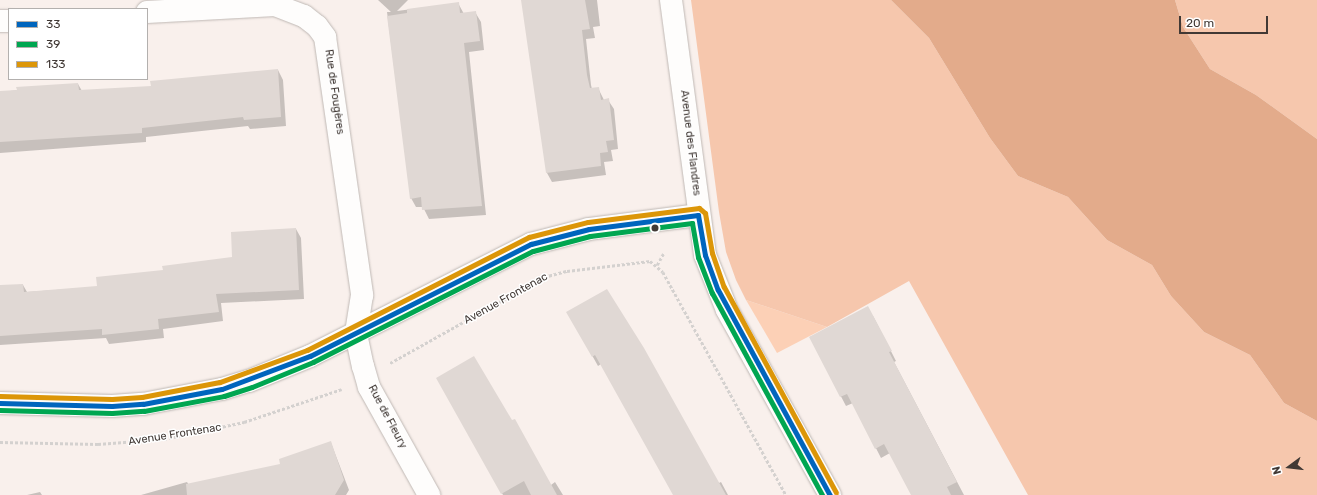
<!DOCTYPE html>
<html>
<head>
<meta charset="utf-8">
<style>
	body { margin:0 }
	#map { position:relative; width:1317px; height:495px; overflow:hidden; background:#f9f0ec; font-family:Rubik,sans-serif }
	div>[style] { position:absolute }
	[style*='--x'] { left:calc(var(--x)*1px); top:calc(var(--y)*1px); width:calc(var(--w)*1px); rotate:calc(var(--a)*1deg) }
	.green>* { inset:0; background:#fcd0b6 }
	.forest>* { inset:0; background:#f6c7ad }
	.water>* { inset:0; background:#e3ab8b }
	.shadow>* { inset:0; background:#0003 }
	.building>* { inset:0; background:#e0d8d4 }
	.path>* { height:2.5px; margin-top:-1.25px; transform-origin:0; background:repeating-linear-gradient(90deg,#d4d1cf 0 3px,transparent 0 5px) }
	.roads { filter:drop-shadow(0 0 1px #bfb8b4) drop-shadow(0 0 1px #bfb8b4) }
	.minor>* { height:22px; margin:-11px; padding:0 11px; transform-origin:11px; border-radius:11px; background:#fefdfc }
	.bus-1>* { height:5px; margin:-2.5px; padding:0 2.5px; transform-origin:2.5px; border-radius:2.5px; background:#0065bd }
	.bus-2>* { height:5px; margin:-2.5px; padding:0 2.5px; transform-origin:2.5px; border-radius:2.5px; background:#00a651 }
	.bus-3>* { height:5px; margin:-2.5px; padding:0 2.5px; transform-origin:2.5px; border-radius:2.5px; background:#dc9608 }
	.dots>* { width:11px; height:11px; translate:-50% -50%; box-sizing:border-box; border:2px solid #fff; border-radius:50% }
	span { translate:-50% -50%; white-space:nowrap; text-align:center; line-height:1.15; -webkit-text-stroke:3px #fff; paint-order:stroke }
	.street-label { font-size:11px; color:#413935 }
	.legend { position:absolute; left:8px; top:8px; width:140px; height:72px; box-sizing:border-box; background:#fff; border:1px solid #b3b0ae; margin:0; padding:5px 7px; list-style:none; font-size:12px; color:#413935 }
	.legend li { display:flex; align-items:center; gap:8px; height:20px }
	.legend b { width:20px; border:1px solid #b3b0ae }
	.north { position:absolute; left:1269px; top:447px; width:40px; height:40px; -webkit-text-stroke:3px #fff; paint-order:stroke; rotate:255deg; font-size:11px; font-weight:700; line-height:16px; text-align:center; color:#413935 }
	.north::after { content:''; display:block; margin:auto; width:14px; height:18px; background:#413935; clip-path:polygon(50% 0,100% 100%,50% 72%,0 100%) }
	.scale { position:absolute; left:1179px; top:16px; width:89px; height:18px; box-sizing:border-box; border:2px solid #413935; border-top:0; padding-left:5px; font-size:12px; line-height:14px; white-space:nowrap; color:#413935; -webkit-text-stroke:3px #fff; paint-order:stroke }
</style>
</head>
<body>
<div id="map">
	<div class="green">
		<div style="clip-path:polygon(746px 300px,827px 327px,777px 353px)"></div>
	</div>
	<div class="forest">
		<div style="clip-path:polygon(691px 0,891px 0,929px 38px,990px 138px,1018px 176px,1068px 197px,1107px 240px,1152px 265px,1171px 296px,1204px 332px,1250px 355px,1284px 403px,1317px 421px,1317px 495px,1028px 495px,909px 281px,827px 327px,746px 300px,736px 280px,726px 252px,719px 212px)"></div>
		<div style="clip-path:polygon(1175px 0,1317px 0,1317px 139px,1256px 95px,1210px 69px,1183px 27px)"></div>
	</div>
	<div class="water">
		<div style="clip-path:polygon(891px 0,1175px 0,1183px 27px,1210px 69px,1256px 95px,1317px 139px,1317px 421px,1284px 403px,1250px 355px,1204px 332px,1171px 296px,1152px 265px,1107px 240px,1068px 197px,1018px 176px,990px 138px,929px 38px)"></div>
	</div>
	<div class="shadow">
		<div style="clip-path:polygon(378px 0,408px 0,397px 11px,458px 3px,464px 14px,475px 12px,481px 22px,484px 50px,469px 52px,486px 215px,429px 219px,423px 207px,416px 207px,411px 198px,387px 12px,391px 12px)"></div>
		<div style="clip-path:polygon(523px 0,597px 0,600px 26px,593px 27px,595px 38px,586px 39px,591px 85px,592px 89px,598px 88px,604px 100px,608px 100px,614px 109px,618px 149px,611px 150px,613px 161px,604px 162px,606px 175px,552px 182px,547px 173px)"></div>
		<div style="clip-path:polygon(278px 70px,283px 80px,286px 126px,250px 129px,248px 126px,146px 137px,146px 142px,0 153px,0 92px,78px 84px,82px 91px,152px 87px)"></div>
		<div style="clip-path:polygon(296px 229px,301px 238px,304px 299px,221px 303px,223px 321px,163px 329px,164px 338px,109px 344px,106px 338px,0 345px,0 286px,23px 285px,27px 292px,98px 287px,233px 258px)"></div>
		<div style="clip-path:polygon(568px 312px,719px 483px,721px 482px,728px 495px,676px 495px,601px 364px,598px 366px)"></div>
		<div style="clip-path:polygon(873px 316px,896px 361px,894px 362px,964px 495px,912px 495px,890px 453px,881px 458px,853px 403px,846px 406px,810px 337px)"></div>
		<div style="clip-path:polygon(331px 443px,349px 490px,346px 495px,141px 495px,187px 482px,189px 485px,282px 465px)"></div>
		<div style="clip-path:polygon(476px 443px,551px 485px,555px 482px,563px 495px,503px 495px)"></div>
		<div style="clip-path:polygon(40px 492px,42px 495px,27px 495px)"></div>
	</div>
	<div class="building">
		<div style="clip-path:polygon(521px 0,585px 0,590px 29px,582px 30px,587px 75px,590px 88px,599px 87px,601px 100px,609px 98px,614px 140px,606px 141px,608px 152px,600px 153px,601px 166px,546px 173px)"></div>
		<div style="clip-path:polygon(459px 2px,460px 13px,476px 11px,480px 41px,464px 43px,482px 206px,422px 210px,421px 197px,410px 199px,387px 16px,407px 13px,407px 9px)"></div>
		<div style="clip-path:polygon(278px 69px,281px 117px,244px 120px,243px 117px,142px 128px,142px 133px,0 142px,0 91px,17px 90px,16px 87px,78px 83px,79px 90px,151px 86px,150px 81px)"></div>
		<div style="clip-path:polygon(296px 228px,299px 290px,216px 294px,219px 312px,158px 319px,159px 329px,102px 335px,102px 329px,0 336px,0 285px,23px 284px,24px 292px,97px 286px,96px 277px,163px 270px,162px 266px,232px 257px,231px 232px)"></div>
		<div style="clip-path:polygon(607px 289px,644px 348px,726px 495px,673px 495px,595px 355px,592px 357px,566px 312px)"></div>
		<div style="clip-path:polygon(868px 306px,892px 351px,889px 352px,957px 482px,947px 487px,951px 495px,911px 495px,884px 444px,875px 449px,847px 394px,840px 397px,809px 337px)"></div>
		<div style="clip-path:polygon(474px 356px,512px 420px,515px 419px,557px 495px,531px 495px,524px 481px,501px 494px,436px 378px)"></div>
		<div style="clip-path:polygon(331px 441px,344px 480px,335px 495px,187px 495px,186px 484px,280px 464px,279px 459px)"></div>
	</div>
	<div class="path">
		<div style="--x:657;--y:265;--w:13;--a:-61"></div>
		<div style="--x:390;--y:363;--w:176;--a:-29.2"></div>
		<div style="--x:544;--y:277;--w:24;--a:-15"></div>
		<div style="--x:567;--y:271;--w:84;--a:-6.9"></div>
		<div style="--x:650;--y:261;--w:17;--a:40"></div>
		<div style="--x:663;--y:272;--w:255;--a:61.1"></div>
		<div style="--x:0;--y:442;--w:98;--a:1.2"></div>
		<div style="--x:98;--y:444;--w:66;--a:-4.3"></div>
		<div style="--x:164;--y:439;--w:82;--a:-12"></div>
		<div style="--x:244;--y:422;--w:103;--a:-18.6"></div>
	</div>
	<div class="roads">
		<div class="minor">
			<div style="--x:671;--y:0;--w:257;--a:82.4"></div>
			<div style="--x:705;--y:255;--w:59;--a:68.2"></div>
			<div style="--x:727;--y:310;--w:212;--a:60.9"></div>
			<div style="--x:147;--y:12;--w:128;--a:-3.1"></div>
			<div style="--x:275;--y:5;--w:31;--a:21"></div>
			<div style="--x:304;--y:16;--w:16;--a:38"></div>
			<div style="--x:317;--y:26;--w:14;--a:54"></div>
			<div style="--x:325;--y:37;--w:261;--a:81.8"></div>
			<div style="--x:362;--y:295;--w:39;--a:99"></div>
			<div style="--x:356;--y:334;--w:33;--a:78"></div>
			<div style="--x:363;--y:366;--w:22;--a:74"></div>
			<div style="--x:369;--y:387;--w:124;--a:60.9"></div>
			<div style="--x:0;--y:21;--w:9;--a:0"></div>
			<div style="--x:0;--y:403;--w:112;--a:1.5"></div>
			<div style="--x:112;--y:406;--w:31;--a:-4"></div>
			<div style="--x:143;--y:404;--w:80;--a:-10.8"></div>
			<div style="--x:222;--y:389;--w:28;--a:-17"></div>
			<div style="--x:249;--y:381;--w:66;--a:-22.3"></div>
			<div style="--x:310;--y:356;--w:248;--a:-26.9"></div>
			<div style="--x:531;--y:244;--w:60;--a:-14.5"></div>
			<div style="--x:589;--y:229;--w:110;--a:-7.3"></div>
		</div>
	</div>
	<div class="bus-1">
		<div style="--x:0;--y:403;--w:112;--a:1.5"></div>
		<div style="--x:112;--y:406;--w:31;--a:-4"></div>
		<div style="--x:143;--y:404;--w:80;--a:-10.8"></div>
		<div style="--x:222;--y:389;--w:94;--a:-20.6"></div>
		<div style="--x:310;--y:356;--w:248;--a:-26.9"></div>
		<div style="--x:531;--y:244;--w:60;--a:-14.5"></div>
		<div style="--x:589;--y:229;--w:110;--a:-7.3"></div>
		<div style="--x:698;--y:215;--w:41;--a:80.1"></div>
		<div style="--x:705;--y:255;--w:37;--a:70"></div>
		<div style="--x:718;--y:290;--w:234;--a:61.4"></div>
	</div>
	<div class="bus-2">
		<div style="--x:0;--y:410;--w:112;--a:1.5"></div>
		<div style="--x:112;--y:413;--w:32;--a:-4"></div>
		<div style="--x:144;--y:411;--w:81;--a:-10.6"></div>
		<div style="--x:224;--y:396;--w:29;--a:-18"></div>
		<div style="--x:252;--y:387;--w:66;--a:-22.3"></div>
		<div style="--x:313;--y:362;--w:246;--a:-26.8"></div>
		<div style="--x:533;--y:251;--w:59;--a:-14.7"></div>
		<div style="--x:590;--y:236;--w:103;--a:-7.3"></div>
		<div style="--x:692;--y:223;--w:35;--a:80"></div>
		<div style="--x:698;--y:257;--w:39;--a:69"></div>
		<div style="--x:712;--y:293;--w:230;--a:61.4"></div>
	</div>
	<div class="bus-3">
		<div style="--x:0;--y:396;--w:112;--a:1.5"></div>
		<div style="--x:112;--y:399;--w:30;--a:-4"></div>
		<div style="--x:142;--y:397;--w:79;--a:-10.9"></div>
		<div style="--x:220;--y:382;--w:93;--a:-20.2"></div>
		<div style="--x:307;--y:350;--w:249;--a:-27"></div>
		<div style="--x:529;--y:237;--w:61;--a:-14.3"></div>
		<div style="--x:588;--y:222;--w:112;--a:-7.2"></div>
		<div style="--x:699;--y:208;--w:8;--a:40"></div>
		<div style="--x:705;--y:213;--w:41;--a:80.1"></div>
		<div style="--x:712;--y:253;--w:36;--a:71"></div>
		<div style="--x:724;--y:287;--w:234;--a:61.4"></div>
	</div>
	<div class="dots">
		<div style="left:655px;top:228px;background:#413935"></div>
	</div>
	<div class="street-label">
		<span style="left:334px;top:92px;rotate:82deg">Rue de Fougères</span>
		<span style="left:690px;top:143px;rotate:83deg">Avenue des Flandres</span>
		<span style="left:506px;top:299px;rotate:-29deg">Avenue Frontenac</span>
		<span style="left:387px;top:417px;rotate:62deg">Rue de Fleury</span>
		<span style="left:175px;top:435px;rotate:-9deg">Avenue Frontenac</span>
	</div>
	<ul class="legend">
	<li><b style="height:5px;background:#0065bd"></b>33</li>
	<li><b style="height:5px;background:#00a651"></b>39</li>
	<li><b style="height:5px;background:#dc9608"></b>133</li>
	</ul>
	<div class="north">N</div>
	<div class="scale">20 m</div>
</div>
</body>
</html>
